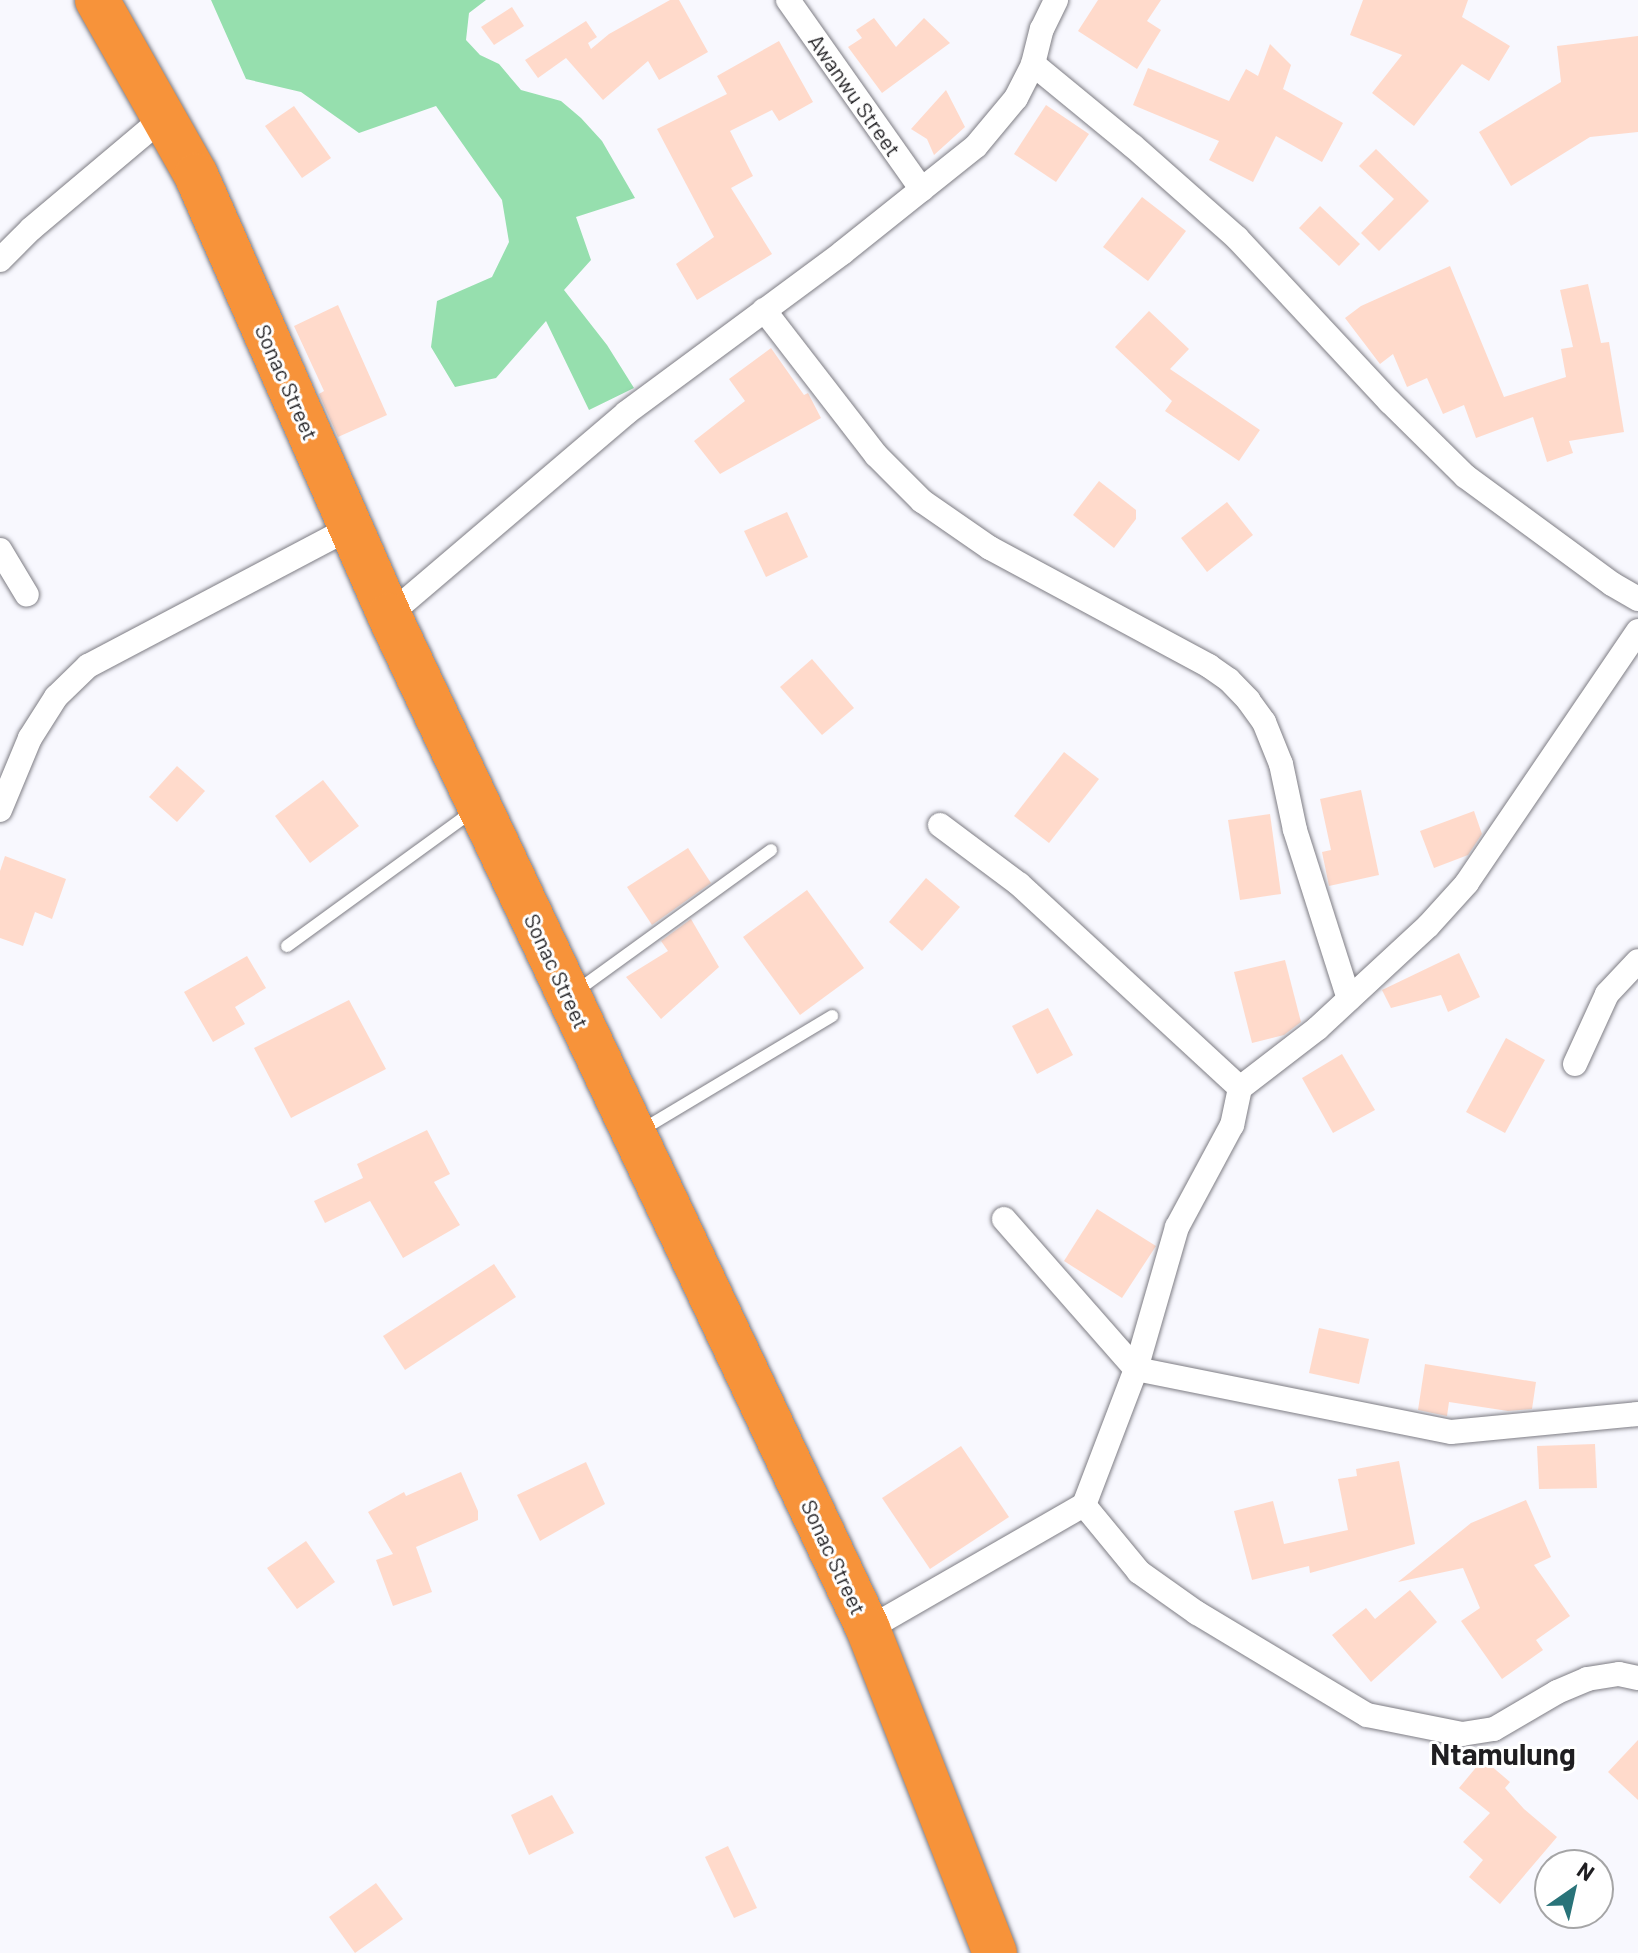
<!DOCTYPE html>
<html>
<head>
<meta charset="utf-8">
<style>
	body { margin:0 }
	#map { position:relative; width:1638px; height:1953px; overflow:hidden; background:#f8f8fe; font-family:Barlow,sans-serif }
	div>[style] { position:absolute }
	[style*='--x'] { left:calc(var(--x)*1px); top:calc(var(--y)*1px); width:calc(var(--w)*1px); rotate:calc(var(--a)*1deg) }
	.green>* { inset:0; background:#96dfae }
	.building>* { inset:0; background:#ffdacb }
	.roads { filter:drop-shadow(0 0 2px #7e7d84) drop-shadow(0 0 2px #7e7d84) }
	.lane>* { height:12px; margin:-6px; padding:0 6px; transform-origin:6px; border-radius:6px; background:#fff }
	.street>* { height:24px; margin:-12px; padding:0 12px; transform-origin:12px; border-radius:12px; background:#fff }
	.highway>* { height:44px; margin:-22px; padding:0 22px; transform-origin:22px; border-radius:22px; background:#f7933a }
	span { translate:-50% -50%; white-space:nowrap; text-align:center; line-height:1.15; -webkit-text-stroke:6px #fff; paint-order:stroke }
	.street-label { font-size:22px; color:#1f1e21 }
	.district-label { font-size:30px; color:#1f1e21; font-weight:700 }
	.north { position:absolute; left:1534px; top:1849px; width:80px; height:80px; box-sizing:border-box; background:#fff; border:2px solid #a5a5a6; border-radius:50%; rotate:34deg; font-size:22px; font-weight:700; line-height:32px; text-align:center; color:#1f1e21 }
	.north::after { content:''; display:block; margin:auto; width:28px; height:36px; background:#297379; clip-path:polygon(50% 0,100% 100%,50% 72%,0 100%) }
</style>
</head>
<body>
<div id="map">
	<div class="green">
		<div style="clip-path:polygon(211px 0,486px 0,469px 13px,466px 40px,480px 55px,499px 64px,521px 90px,561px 101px,581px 118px,602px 141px,635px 198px,576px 217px,591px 260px,564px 290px,607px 345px,634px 388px,589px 410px,546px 321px,496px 378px,455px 387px,431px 347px,437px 301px,492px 277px,509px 242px,502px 200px,436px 106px,359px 133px,301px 92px,246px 79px)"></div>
	</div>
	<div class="building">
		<div style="clip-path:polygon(670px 0,679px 0,708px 52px,659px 80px,648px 61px,603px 100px,566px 58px,538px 78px,525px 60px,586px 21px,597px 37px,588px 43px,591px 49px,609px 34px)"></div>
		<div style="clip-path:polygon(1098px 0,1161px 0,1147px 21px,1161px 30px,1137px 69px,1078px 31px)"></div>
		<div style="clip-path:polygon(1363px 0,1468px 0,1462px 17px,1510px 46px,1489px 81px,1462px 64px,1414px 126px,1372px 93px,1402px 55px,1350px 35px)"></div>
		<div style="clip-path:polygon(512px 7px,524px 26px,494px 45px,481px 27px)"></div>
		<div style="clip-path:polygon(874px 18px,896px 47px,924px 18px,950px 43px,882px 93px,848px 47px,862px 38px,856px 30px)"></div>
		<div style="clip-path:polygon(1638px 36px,1638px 132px,1590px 137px,1511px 186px,1479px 132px,1561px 82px,1557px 46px)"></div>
		<div style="clip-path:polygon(779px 41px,813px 102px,779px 121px,772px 110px,730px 131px,753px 176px,731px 188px,772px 254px,697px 300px,676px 264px,714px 237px,657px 129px,727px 94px,717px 76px)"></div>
		<div style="clip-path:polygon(1270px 44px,1291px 65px,1283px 89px,1343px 123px,1322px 162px,1276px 136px,1253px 182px,1209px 160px,1219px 141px,1133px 105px,1148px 68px,1229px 101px,1246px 69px,1258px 76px)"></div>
		<div style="clip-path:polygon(946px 90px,965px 127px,934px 155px,927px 139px,911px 129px)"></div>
		<div style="clip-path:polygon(1046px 105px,1089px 134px,1056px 182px,1014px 154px)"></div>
		<div style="clip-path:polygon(294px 106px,331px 158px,302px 178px,265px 126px)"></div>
		<div style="clip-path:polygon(1376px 149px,1429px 201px,1379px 251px,1361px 233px,1394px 199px,1359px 166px)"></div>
		<div style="clip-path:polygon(1142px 197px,1186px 231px,1148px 281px,1103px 247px)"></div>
		<div style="clip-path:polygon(1320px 206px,1360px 244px,1339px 266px,1299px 228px)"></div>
		<div style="clip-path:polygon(1450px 266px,1504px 397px,1566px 377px,1561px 349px,1573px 347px,1560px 290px,1588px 284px,1601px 343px,1609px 342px,1624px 432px,1569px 441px,1573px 453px,1547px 462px,1533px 417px,1476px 438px,1464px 405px,1443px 414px,1427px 378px,1407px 387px,1393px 354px,1380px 364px,1345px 318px,1361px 306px)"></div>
		<div style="clip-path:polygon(338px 305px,387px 415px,338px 437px,319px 394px,324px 391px,294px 326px)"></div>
		<div style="clip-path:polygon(1149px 311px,1189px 349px,1170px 369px,1260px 430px,1239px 461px,1165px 411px,1172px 401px,1115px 347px)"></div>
		<div style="clip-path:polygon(771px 348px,804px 395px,808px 393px,821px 418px,720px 474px,694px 441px,745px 401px,729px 379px)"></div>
		<div style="clip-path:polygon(1099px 481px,1136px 510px,1136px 519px,1114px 548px,1073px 515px)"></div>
		<div style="clip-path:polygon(1227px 502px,1253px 535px,1207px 572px,1181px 538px)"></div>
		<div style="clip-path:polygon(787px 512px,808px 557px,766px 577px,744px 531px)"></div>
		<div style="clip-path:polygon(812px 659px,854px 708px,822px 735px,780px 687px)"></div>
		<div style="clip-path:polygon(1064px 752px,1099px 779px,1049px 843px,1014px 816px)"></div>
		<div style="clip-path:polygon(177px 766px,205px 791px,177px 822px,149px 797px)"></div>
		<div style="clip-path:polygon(323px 780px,359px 826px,310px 863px,275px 816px)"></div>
		<div style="clip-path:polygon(1361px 790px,1379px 875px,1329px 886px,1322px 852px,1331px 850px,1320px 799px)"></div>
		<div style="clip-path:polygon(1474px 811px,1482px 834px,1468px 855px,1434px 868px,1420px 831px)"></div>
		<div style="clip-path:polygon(1270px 814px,1281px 894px,1240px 900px,1228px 820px)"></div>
		<div style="clip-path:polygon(688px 848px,711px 883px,652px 925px,627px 887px)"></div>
		<div style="clip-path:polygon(5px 856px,66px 879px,52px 919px,35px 912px,23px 946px,0 938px,0 871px)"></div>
		<div style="clip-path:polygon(926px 878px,960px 907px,922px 951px,889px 922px)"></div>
		<div style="clip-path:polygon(807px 890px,864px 968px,800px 1015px,743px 937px)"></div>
		<div style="clip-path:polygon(691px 919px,719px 967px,661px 1019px,626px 977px,668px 951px,661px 941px)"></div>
		<div style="clip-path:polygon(1459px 953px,1480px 997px,1448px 1012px,1441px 995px,1391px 1008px,1382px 990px)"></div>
		<div style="clip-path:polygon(247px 956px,266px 988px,235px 1007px,245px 1024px,213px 1042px,184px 992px)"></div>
		<div style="clip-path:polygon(1285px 960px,1301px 1022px,1284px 1035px,1252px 1043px,1234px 972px)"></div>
		<div style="clip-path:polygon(349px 1000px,386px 1069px,291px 1118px,254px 1048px)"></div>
		<div style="clip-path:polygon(1048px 1008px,1073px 1055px,1037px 1074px,1012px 1026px)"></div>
		<div style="clip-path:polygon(1506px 1038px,1545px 1060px,1505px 1133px,1466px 1112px)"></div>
		<div style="clip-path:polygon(1342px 1054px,1375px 1110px,1333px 1133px,1302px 1078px)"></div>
		<div style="clip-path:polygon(427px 1130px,450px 1174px,434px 1182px,460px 1225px,403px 1258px,370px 1201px,325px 1223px,314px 1201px,363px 1178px,357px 1164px)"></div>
		<div style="clip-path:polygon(1097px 1209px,1156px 1246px,1122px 1298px,1064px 1261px)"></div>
		<div style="clip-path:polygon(494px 1264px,516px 1297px,405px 1370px,383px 1336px)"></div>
		<div style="clip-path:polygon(1319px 1328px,1369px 1339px,1359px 1384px,1309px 1373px)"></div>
		<div style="clip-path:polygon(1425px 1364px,1536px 1382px,1532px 1409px,1508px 1411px,1449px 1402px,1447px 1416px,1418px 1410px)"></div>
		<div style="clip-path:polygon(1595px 1444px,1597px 1488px,1539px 1489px,1537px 1446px)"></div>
		<div style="clip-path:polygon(961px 1446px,1009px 1517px,930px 1569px,882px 1498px)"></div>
		<div style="clip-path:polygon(1399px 1461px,1415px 1544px,1310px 1573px,1309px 1566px,1252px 1580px,1234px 1511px,1273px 1501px,1284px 1544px,1348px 1530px,1338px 1479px,1357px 1476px,1356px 1469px)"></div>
		<div style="clip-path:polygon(586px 1462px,605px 1504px,540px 1541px,517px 1495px)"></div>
		<div style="clip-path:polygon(461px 1472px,478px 1511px,478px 1520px,416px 1547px,432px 1592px,393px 1606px,376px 1560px,393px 1554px,368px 1512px,404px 1492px,406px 1496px)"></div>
		<div style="clip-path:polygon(1526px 1500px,1551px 1557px,1534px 1565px,1570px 1616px,1536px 1640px,1543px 1650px,1502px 1679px,1461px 1621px,1480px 1608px,1463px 1568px,1398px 1582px,1471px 1523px)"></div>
		<div style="clip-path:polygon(306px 1541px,335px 1582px,297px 1609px,267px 1568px)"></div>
		<div style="clip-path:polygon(1410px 1590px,1437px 1622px,1371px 1682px,1332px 1635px,1366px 1608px,1375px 1619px)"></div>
		<div style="clip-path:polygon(1638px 1740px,1638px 1800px,1608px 1772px)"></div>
		<div style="clip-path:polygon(1483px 1759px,1510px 1782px,1505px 1788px,1524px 1809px,1557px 1837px,1500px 1904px,1469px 1877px,1483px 1860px,1463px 1842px,1490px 1813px,1459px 1788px)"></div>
		<div style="clip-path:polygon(552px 1795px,574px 1833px,529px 1855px,511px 1815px)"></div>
		<div style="clip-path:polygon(728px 1846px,757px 1908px,734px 1918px,705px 1857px)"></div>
		<div style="clip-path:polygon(376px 1883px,403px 1919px,355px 1953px,329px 1917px)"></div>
	</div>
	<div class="roads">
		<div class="lane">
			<div style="--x:287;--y:946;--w:230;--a:-36"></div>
			<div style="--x:575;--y:992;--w:242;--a:-35.9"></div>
			<div style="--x:640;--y:1131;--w:224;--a:-30.9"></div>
		</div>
		<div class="street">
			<div style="--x:788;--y:0;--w:232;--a:54.8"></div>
			<div style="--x:1033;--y:64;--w:129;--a:39.4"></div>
			<div style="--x:1133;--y:146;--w:139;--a:41.5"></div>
			<div style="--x:1237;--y:238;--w:224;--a:47"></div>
			<div style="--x:1390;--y:402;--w:105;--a:44.6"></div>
			<div style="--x:1465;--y:476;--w:182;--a:36.3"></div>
			<div style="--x:1612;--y:584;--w:30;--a:30"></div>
			<div style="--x:0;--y:260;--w:44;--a:-45"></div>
			<div style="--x:31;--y:229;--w:172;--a:-40.1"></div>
			<div style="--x:764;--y:310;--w:183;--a:52.3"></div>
			<div style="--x:876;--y:455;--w:65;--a:45"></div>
			<div style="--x:922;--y:501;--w:83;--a:34.7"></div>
			<div style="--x:990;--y:548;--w:249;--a:28.3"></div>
			<div style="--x:1209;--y:666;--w:24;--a:35"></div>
			<div style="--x:1229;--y:680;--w:28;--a:46"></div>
			<div style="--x:1248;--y:700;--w:27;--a:54"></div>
			<div style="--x:1264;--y:722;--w:45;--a:68"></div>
			<div style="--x:1281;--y:764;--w:67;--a:78"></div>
			<div style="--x:1295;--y:830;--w:177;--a:72.3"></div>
			<div style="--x:0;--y:550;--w:52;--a:59"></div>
			<div style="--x:389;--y:615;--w:311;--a:-40.4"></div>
			<div style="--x:626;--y:413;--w:269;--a:-36.5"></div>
			<div style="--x:842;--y:253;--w:171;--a:-38.6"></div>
			<div style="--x:976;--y:146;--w:62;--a:-50.2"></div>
			<div style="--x:1016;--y:98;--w:38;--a:-63"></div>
			<div style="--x:1033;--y:64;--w:36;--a:-76"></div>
			<div style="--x:1042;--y:29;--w:32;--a:-64"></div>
			<div style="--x:1638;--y:631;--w:305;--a:124.2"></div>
			<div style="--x:1467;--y:883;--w:58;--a:132.2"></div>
			<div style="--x:1428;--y:926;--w:150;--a:137.2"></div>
			<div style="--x:1318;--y:1028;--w:98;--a:142.4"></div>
			<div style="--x:1240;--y:1088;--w:38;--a:102"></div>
			<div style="--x:1232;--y:1125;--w:116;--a:118.3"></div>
			<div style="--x:1177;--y:1227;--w:148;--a:106.1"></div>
			<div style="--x:1136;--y:1369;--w:146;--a:110.9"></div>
			<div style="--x:1084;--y:1505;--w:87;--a:50.6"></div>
			<div style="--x:1139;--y:1572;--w:71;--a:35.3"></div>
			<div style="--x:1197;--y:1613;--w:198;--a:31"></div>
			<div style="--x:1367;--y:1715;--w:97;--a:11.3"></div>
			<div style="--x:1462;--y:1734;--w:32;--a:-9"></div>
			<div style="--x:1494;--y:1729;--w:73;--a:-30.4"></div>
			<div style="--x:1557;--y:1692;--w:33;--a:-23"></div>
			<div style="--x:1587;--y:1679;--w:32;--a:-9"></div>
			<div style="--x:1619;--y:1674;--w:19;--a:12"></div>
			<div style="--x:0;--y:810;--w:78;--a:-67.4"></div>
			<div style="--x:30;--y:738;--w:49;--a:-57.6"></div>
			<div style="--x:56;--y:697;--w:45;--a:-44.1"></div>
			<div style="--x:88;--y:666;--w:296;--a:-27.8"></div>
			<div style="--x:940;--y:825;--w:99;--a:36.8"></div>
			<div style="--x:1019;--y:884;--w:301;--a:42.7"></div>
			<div style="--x:1575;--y:1064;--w:77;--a:-65.4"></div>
			<div style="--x:1607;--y:994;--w:45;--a:-46.8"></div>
			<div style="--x:1004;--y:1219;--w:200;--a:48.7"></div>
			<div style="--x:1136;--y:1369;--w:321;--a:11.3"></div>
			<div style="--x:1451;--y:1432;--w:188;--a:-5.5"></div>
			<div style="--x:868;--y:1629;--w:249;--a:-29.9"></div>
		</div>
		<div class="highway">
			<div style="--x:97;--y:0;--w:201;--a:60.5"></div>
			<div style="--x:196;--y:175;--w:480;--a:66.3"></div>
			<div style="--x:389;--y:615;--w:1121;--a:64.71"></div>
			<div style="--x:868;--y:1629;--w:348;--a:68.6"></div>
		</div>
	</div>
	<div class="street-label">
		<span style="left:855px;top:95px;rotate:55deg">Awanwu Street</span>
		<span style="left:287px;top:382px;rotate:66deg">Sonac Street</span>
		<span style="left:557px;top:971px;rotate:65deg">Sonac Street</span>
		<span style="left:834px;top:1557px;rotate:65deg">Sonac Street</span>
	</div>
	<div class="district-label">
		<span style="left:1503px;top:1753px">Ntamulung</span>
	</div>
	<div class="north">N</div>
</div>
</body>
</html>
